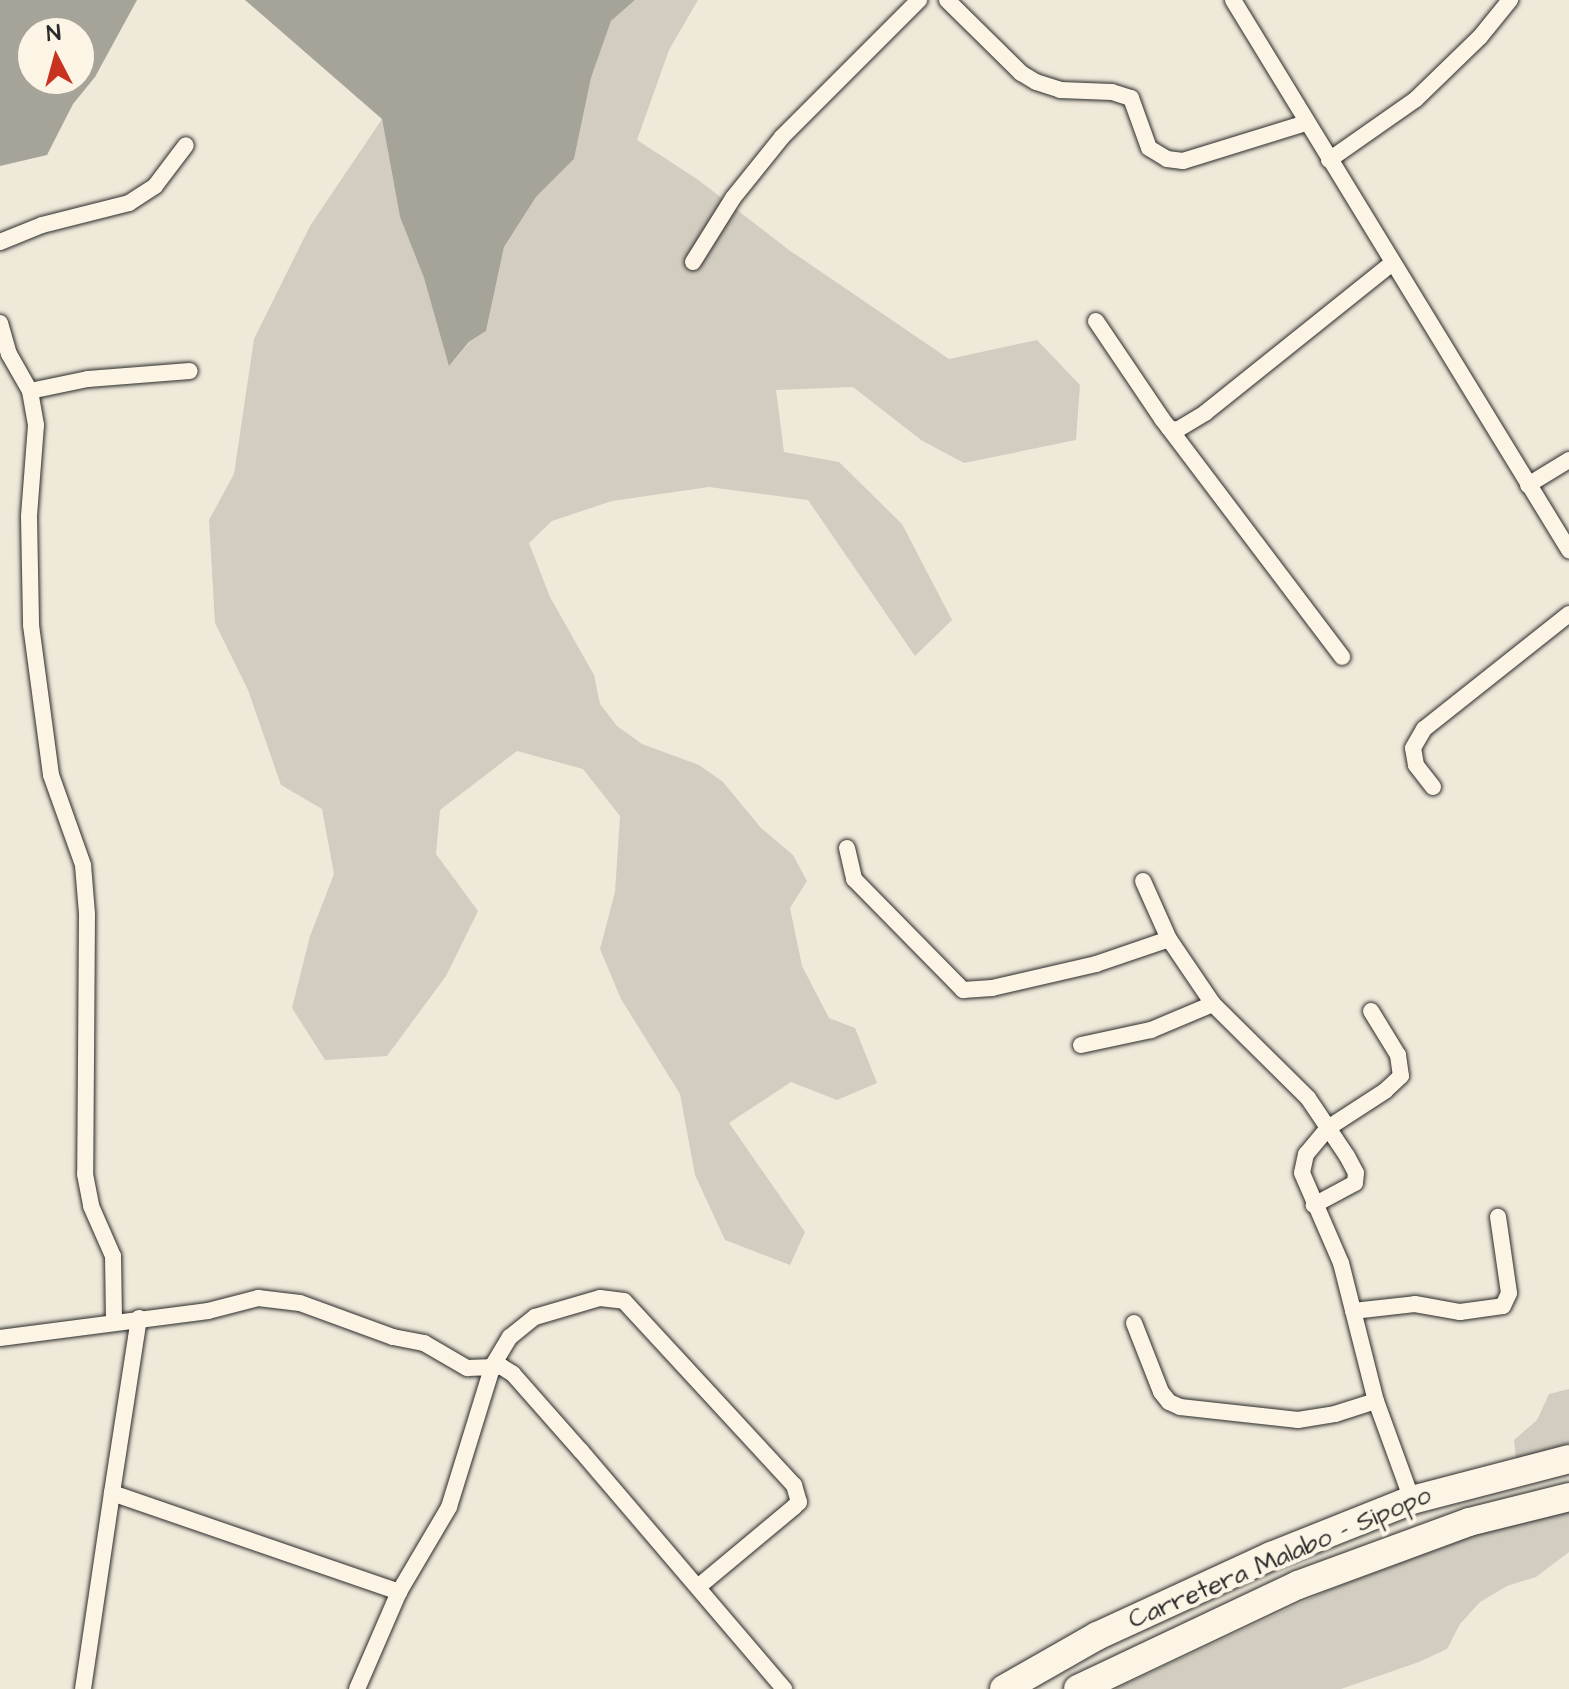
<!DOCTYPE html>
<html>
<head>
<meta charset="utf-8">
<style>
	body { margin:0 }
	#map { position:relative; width:1569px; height:1689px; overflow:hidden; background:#efe9da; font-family:"Architects Daughter",sans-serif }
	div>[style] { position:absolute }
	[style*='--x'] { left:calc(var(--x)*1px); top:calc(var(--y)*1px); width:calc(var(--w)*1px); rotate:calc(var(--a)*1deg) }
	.green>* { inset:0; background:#d2cdc0 }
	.water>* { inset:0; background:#a6a399 }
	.roads { filter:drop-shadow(0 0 2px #2b2b2b) drop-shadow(0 0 2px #2b2b2b) }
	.street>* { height:16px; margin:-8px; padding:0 8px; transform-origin:8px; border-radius:8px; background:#fcf5e5 }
	.highway>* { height:28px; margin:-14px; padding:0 14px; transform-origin:14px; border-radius:14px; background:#fcf5e5 }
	span { translate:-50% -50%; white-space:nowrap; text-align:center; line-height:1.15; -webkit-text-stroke:8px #fcf5e5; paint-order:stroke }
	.street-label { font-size:26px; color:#2b2b2b }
	.north { position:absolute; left:16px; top:16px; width:80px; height:80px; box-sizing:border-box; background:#fcf5e5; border:2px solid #a8a49b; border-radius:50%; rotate:354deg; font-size:22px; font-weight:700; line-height:32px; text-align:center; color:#2b2b2b }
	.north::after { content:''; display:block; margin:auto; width:28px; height:36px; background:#c8321e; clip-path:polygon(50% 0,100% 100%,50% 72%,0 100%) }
</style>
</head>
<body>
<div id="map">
	<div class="green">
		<div style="clip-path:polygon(635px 0,698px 0,669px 50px,637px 140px,697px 179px,789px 250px,949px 359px,1037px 340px,1080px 385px,1076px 440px,964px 463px,921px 440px,853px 387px,776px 390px,784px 452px,839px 462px,902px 524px,952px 620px,915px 656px,808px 500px,709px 487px,612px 501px,552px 521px,529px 543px,550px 597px,594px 675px,600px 704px,617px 726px,642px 744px,699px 765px,723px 782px,761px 828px,793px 855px,807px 881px,790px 908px,802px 966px,829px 1018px,855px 1028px,877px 1083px,837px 1100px,791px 1082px,729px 1123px,805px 1232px,790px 1265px,725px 1240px,695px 1175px,680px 1094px,621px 999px,600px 949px,615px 892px,620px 816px,583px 769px,517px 751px,440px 810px,436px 854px,478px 911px,446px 976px,387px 1056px,325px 1060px,292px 1008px,310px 936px,334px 874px,322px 809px,281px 785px,248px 690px,215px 623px,209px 520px,234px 474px,254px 339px,310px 226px,382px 119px,400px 217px,424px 278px,450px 365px,470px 342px,486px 331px,504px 247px,536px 197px,574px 159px,591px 78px,611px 21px)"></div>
		<div style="clip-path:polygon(1569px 1389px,1569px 1444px,1516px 1459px,1514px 1440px,1537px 1420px,1549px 1394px)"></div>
		<div style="clip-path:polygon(1569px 1508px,1569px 1552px,1536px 1577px,1507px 1586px,1480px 1602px,1460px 1624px,1447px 1649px,1419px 1662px,1341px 1689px,1115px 1689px,1331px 1589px,1481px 1533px)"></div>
	</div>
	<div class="water">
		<div style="clip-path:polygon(evenodd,0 0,137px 0,95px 77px,73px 104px,47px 155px,0 166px,0 0,80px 32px,80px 80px,32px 80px,32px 32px,80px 32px)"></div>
		<div style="clip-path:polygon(245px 0,635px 0,611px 21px,591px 78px,574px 159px,536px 197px,504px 247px,486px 331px,469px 342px,449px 366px,424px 278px,400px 217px,382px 119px)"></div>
	</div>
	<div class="roads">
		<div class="street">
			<div style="--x:947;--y:0;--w:104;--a:44.6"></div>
			<div style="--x:1021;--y:73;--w:17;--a:31"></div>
			<div style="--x:1036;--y:82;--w:25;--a:18"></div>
			<div style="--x:1060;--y:90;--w:52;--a:2.2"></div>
			<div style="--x:1112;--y:92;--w:20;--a:18"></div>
			<div style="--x:1131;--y:98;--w:53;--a:70.2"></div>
			<div style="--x:1149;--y:148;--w:21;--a:31"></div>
			<div style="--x:1167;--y:159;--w:16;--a:7"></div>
			<div style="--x:1183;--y:161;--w:129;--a:-17.2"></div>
			<div style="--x:1233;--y:0;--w:645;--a:58.58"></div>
			<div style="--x:1329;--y:160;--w:106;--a:-35"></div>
			<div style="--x:1416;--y:99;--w:89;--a:-44.1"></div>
			<div style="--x:1480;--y:37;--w:48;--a:-51"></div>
			<div style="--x:0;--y:242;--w:45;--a:-22"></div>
			<div style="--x:42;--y:225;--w:90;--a:-14.2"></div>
			<div style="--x:129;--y:203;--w:31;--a:-33"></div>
			<div style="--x:155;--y:186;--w:51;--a:-52.9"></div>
			<div style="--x:693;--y:262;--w:75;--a:-58"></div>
			<div style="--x:733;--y:198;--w:78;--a:-51.2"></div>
			<div style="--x:782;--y:137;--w:194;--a:-45"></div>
			<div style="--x:1096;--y:321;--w:118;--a:56"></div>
			<div style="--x:1162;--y:419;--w:11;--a:52"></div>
			<div style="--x:1169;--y:428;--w:8;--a:14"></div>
			<div style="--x:1177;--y:430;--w:33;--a:-31"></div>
			<div style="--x:1205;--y:413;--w:240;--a:-38.7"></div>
			<div style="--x:0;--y:323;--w:32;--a:74"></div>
			<div style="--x:9;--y:354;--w:43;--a:60.4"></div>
			<div style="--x:30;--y:391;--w:35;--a:80"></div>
			<div style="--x:36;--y:425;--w:92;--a:94.4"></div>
			<div style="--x:29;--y:517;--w:108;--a:88.9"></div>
			<div style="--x:31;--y:625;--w:151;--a:82.4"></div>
			<div style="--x:51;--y:775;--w:96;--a:70.4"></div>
			<div style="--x:83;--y:865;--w:49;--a:85.3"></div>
			<div style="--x:87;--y:914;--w:260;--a:90.4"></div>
			<div style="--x:85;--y:1174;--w:33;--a:79"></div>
			<div style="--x:91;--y:1206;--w:55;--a:66.3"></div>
			<div style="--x:113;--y:1256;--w:65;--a:89.1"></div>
			<div style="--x:30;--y:391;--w:59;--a:-11.7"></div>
			<div style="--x:88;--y:379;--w:102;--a:-4.5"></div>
			<div style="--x:1169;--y:428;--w:287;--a:52.9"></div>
			<div style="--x:1528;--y:485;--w:48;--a:-31.4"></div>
			<div style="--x:1433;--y:787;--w:28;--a:-128"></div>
			<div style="--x:1416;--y:765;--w:17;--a:-100"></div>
			<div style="--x:1413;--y:748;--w:22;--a:-60"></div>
			<div style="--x:1424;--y:729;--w:185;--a:-38.4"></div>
			<div style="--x:847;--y:848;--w:32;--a:77"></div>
			<div style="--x:854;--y:879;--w:156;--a:45.5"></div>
			<div style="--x:963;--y:990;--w:29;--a:-4"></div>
			<div style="--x:992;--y:988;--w:107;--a:-13"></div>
			<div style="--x:1096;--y:964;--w:77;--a:-18.9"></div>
			<div style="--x:1143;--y:881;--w:64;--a:65.9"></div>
			<div style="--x:1169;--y:939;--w:78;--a:55.9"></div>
			<div style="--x:1213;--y:1004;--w:134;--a:44.7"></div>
			<div style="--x:1308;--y:1098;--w:70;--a:56.1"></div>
			<div style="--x:1347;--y:1156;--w:19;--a:62"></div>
			<div style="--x:1356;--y:1173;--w:10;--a:96"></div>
			<div style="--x:1355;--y:1183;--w:47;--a:151.8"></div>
			<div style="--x:1371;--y:1011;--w:52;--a:58.5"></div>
			<div style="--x:1398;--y:1055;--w:21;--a:82"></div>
			<div style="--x:1401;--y:1076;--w:22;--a:137"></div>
			<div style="--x:1385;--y:1091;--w:68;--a:147"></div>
			<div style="--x:1328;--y:1128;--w:34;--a:130"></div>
			<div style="--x:1306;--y:1154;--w:19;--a:102"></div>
			<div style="--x:1302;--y:1173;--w:98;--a:66.6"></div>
			<div style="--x:1341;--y:1263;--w:142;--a:75.8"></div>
			<div style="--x:1376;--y:1401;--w:105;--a:70"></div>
			<div style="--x:1081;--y:1045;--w:72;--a:-12.1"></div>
			<div style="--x:1151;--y:1030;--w:67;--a:-22.8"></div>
			<div style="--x:1353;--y:1311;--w:62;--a:-6.4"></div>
			<div style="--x:1415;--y:1304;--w:46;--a:10.1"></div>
			<div style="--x:1460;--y:1312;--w:43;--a:-7.9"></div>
			<div style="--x:1503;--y:1306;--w:14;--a:-65"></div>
			<div style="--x:1509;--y:1293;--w:77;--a:-98.2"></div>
			<div style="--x:139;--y:1318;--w:177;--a:98.8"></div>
			<div style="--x:112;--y:1493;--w:304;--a:19"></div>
			<div style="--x:1134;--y:1323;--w:74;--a:68.6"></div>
			<div style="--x:1161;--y:1392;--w:13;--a:51"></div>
			<div style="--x:1169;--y:1402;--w:12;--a:24"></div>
			<div style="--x:1180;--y:1407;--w:119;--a:6.3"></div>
			<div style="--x:1298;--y:1420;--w:37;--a:-9"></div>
			<div style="--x:1335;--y:1414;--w:43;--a:-17.6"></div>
			<div style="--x:0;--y:1338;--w:210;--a:-7.4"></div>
			<div style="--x:208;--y:1311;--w:52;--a:-14.6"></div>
			<div style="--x:258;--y:1298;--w:42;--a:6.8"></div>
			<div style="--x:300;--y:1303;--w:99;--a:20.1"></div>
			<div style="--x:393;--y:1337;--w:32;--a:11"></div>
			<div style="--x:424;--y:1343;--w:50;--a:30.2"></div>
			<div style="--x:467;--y:1368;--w:35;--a:-2"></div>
			<div style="--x:502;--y:1367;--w:13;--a:32"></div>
			<div style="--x:513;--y:1374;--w:103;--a:48.6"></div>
			<div style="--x:581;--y:1451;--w:313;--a:49.5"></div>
			<div style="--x:83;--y:1689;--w:198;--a:-81.6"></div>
			<div style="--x:357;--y:1689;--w:106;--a:-66.6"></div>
			<div style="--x:399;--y:1592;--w:99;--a:-59.5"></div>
			<div style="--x:449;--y:1507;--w:149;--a:-72.8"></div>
			<div style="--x:493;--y:1365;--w:33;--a:-59"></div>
			<div style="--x:510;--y:1337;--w:32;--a:-39"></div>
			<div style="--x:535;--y:1317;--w:68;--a:-16.3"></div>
			<div style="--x:600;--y:1298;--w:24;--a:7"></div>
			<div style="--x:624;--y:1301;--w:251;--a:47.3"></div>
			<div style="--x:794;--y:1485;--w:18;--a:74"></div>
			<div style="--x:799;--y:1502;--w:7;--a:135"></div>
			<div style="--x:794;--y:1507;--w:125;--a:140.2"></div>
		</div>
		<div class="highway">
			<div style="--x:1004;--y:1689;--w:107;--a:-29.7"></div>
			<div style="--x:1097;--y:1636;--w:192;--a:-24.7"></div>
			<div style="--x:1271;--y:1556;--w:152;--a:-21.7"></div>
			<div style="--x:1412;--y:1500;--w:162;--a:-14.6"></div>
			<div style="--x:1078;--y:1689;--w:243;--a:-25.3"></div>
			<div style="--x:1298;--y:1585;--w:182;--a:-20.2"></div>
			<div style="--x:1469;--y:1522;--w:103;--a:-14"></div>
		</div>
	</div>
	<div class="street-label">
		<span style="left:1280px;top:1558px;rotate:-23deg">Carretera Malabo - Sipopo</span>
	</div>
	<div class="north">N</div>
</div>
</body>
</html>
